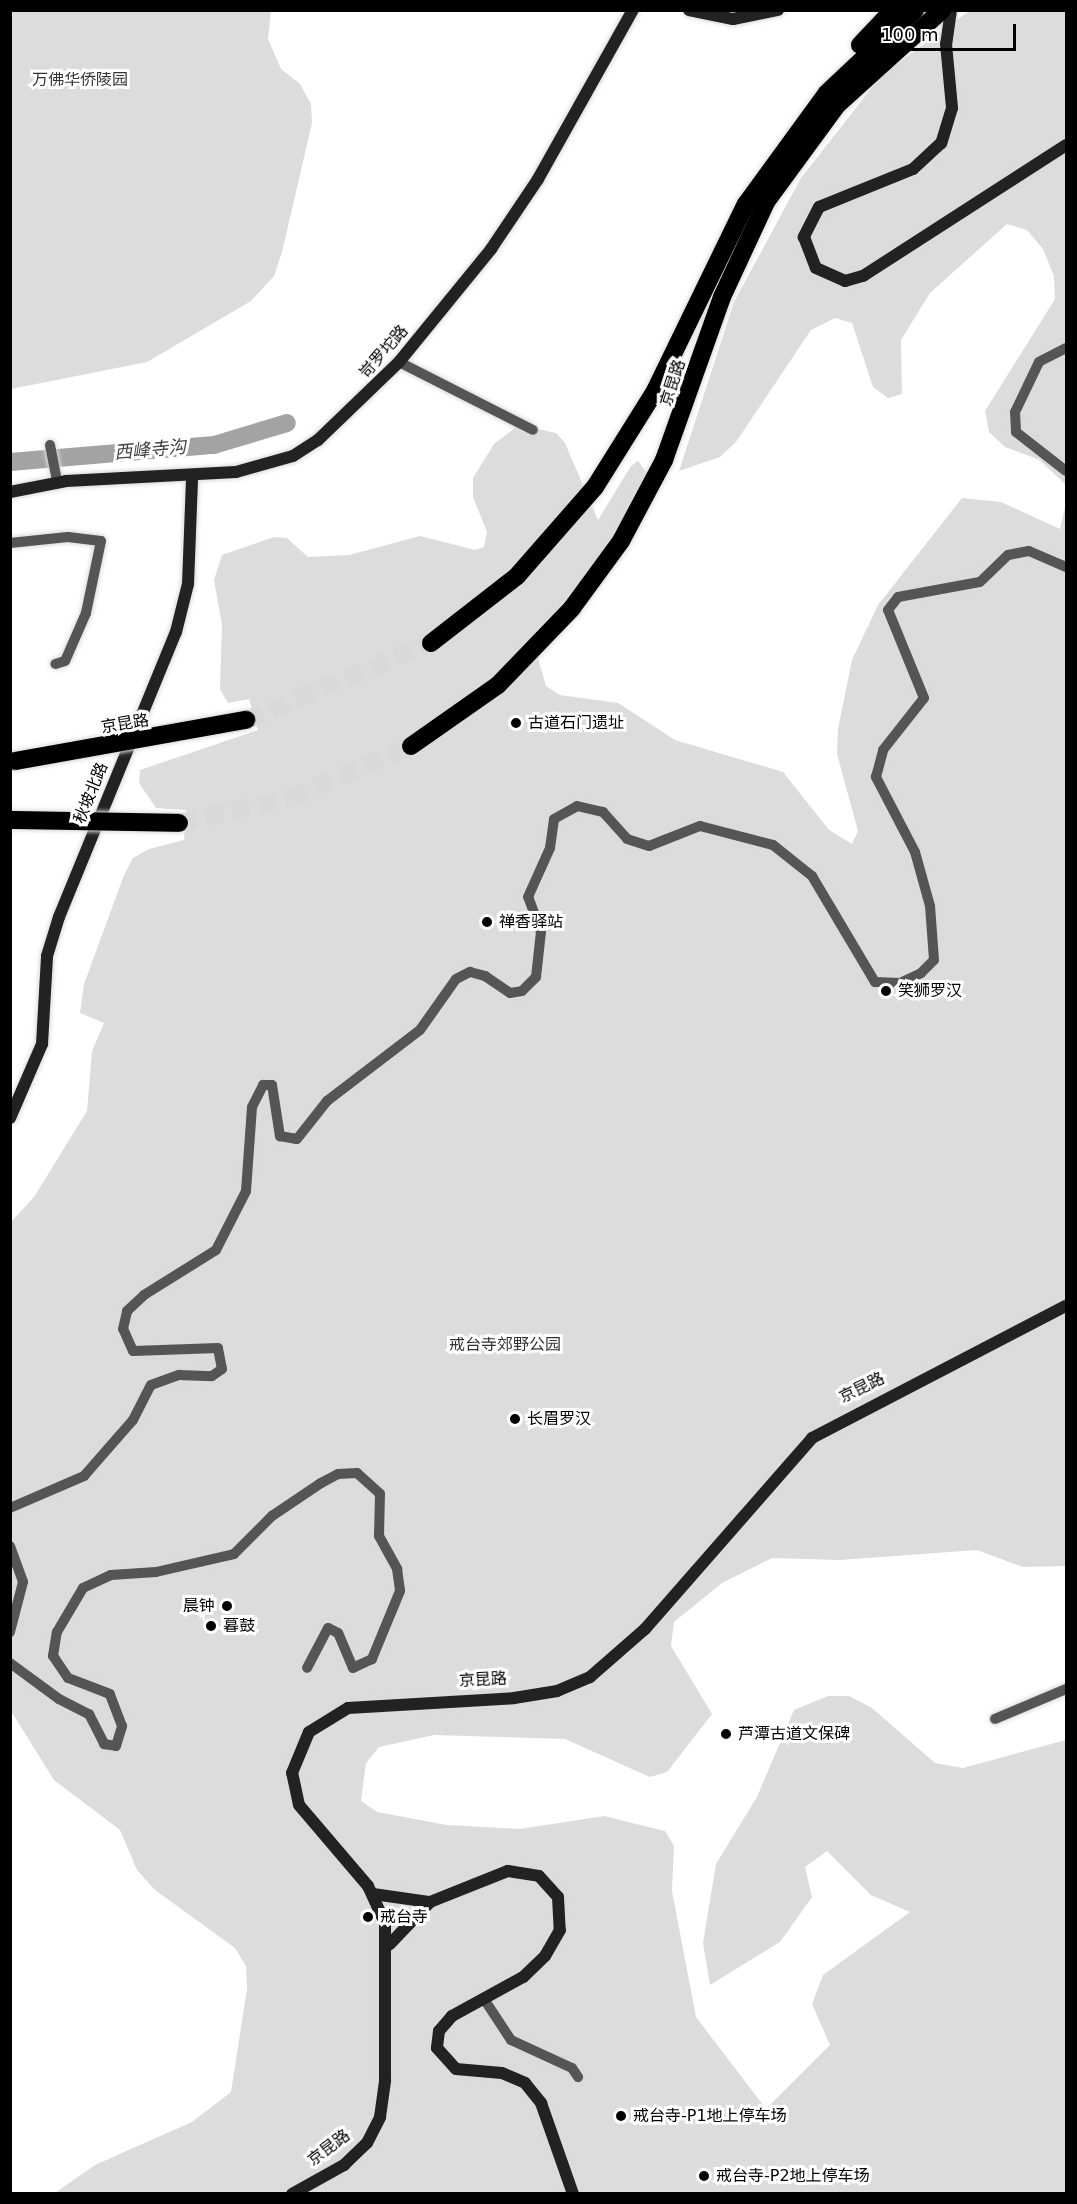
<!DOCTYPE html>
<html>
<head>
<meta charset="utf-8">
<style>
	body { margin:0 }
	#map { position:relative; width:1077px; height:2204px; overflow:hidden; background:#fff; font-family:"DejaVu Sans","Noto Sans SC",sans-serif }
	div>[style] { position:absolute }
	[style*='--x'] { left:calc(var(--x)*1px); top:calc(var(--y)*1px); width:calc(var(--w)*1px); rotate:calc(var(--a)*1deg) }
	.green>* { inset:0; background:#dcdcdc }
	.river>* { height:18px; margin:-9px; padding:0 9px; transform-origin:9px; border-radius:9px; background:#a3a3a3 }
	.highway-tunnel>* { height:18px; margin-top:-9px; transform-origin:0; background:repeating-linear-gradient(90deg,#d9d9d9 0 18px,transparent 0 27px) }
	.roads { filter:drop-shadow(0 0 2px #dbdbdb) drop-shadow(0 0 2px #dbdbdb) }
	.street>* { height:10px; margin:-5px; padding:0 5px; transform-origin:5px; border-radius:5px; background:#555 }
	.secondary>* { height:12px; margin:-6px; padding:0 6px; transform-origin:6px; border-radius:6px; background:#222 }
	.highway>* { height:18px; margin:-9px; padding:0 9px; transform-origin:9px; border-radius:9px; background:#000 }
	.bridges { filter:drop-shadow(0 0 2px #dbdbdb) drop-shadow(0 0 2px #dbdbdb) }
	.highway-bridge>* { height:18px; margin:-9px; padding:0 9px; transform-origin:9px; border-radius:9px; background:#000 }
	.dots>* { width:16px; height:16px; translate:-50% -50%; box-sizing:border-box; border:3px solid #fff; border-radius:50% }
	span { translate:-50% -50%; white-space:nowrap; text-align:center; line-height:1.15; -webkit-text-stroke:6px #fff; paint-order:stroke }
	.park-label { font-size:16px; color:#333 }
	.street-label { font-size:16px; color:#000 }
	.poi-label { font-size:16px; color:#000 }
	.left { translate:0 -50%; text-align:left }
	.right { translate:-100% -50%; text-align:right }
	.water-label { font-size:18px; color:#444; font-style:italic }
	.frame { position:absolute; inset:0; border:12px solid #000; pointer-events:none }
	.scale { position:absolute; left:870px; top:24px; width:146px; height:27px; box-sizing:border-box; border:3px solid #000; border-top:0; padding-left:8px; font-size:18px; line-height:21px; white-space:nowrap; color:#000; -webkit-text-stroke:4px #fff; paint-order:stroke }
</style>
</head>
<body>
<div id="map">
	<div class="green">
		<div style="clip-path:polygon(10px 11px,271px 11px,268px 39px,281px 69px,300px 84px,311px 104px,312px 123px,282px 252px,274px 276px,251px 301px,147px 362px,11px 389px)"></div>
		<div style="clip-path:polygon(969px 11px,1066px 11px,1066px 485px,1040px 460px,1005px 447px,989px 432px,985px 411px,1055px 299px,1054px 276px,1043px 249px,1027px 230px,1007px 224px,930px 293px,901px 340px,902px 394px,888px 398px,873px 387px,852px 323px,835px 318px,811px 330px,736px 442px,720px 457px,679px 471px,734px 302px,801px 178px,881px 76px)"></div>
		<div style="clip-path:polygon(519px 425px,556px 433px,565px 443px,598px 520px,631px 466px,638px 461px,647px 473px,626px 520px,572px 598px,541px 627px,538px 659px,546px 686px,560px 695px,618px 703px,675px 740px,783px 772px,829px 830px,852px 844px,858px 831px,837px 754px,838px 729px,852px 660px,878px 605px,962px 498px,1001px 502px,1060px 529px,1066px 503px,1066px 1566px,1023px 1567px,977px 1550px,840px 1560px,772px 1558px,722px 1583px,674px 1622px,671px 1646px,712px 1714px,667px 1772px,650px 1777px,565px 1739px,434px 1735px,379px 1747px,366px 1763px,361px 1801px,377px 1812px,447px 1825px,520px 1829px,604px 1816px,665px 1831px,674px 1846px,672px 1891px,696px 2017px,766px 2109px,830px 2045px,812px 2004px,823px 1975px,910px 1912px,871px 1895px,827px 1851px,805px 1867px,812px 1897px,780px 1942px,710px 1985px,703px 1943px,716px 1864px,757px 1797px,794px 1710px,828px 1696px,849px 1696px,872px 1708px,935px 1763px,963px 1768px,1066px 1740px,1066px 2193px,55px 2193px,95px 2165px,192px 2122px,231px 2092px,247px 1989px,246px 1966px,235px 1948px,155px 1890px,137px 1870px,120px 1830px,54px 1780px,11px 1711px,11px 1222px,34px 1197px,87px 1111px,92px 1051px,104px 1023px,80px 1013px,84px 984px,124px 875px,133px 858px,149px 849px,184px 840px,186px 810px,156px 808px,139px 783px,140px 770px,258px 730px,249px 699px,228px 703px,220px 689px,222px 625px,214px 580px,222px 555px,274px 537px,287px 538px,308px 557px,349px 555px,420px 536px,475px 550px,484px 547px,487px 532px,473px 497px,473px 478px,494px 444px)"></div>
	</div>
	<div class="river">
		<div style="--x:10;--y:462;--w:205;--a:-4.8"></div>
		<div style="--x:214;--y:445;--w:76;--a:-16.8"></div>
	</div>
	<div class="highway-tunnel">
		<div style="--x:246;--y:720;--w:200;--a:-22.6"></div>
		<div style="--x:179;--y:823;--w:114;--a:-12.7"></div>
		<div style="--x:290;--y:798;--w:132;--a:-23.3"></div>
	</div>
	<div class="roads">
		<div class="street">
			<div style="--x:1066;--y:348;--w:30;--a:153"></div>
			<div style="--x:1039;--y:362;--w:55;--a:115.6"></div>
			<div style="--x:1015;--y:412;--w:20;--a:87"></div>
			<div style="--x:1016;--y:432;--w:63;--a:38"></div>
			<div style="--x:399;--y:362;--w:150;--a:26.9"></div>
			<div style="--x:50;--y:445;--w:38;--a:79"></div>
			<div style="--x:10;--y:543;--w:58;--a:-5.9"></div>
			<div style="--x:68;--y:537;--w:33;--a:7"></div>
			<div style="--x:101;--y:541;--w:74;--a:101.8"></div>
			<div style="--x:86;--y:613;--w:52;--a:113.6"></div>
			<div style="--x:65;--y:661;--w:10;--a:163"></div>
			<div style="--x:10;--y:1508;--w:81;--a:-23.4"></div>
			<div style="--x:84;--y:1476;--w:74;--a:-48.8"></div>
			<div style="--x:133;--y:1420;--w:39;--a:-63"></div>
			<div style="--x:151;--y:1385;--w:30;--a:-20"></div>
			<div style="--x:179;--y:1375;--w:33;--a:2"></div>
			<div style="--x:212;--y:1376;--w:12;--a:-35"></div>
			<div style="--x:222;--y:1369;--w:21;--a:-101"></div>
			<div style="--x:218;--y:1348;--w:85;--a:178"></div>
			<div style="--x:133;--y:1351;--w:24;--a:-114"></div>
			<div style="--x:123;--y:1329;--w:18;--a:-77"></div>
			<div style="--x:127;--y:1311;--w:23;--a:-43"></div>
			<div style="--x:144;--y:1295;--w:85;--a:-32"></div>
			<div style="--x:216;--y:1250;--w:66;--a:-63"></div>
			<div style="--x:246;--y:1191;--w:84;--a:-85.9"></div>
			<div style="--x:252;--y:1107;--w:25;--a:-63"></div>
			<div style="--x:263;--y:1085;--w:9;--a:0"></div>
			<div style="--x:272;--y:1085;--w:52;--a:81.1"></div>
			<div style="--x:280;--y:1136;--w:17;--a:10"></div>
			<div style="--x:297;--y:1139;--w:48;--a:-51.7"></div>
			<div style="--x:327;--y:1101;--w:117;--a:-37.4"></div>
			<div style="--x:420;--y:1030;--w:62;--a:-54.8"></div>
			<div style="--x:456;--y:979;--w:16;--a:-27"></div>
			<div style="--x:470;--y:972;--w:16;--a:15"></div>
			<div style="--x:485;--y:976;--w:30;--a:34"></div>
			<div style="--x:510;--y:993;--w:12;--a:-9"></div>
			<div style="--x:522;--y:991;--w:20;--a:-45"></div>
			<div style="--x:536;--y:977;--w:45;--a:-83.7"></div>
			<div style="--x:541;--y:932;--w:37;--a:-110"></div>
			<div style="--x:528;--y:897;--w:54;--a:-65.8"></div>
			<div style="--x:550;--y:848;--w:29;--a:-82"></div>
			<div style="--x:554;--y:819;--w:26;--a:-29"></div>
			<div style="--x:577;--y:806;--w:27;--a:13"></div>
			<div style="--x:603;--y:812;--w:36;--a:48"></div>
			<div style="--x:627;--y:839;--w:23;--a:18"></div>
			<div style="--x:649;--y:846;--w:55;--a:-21.4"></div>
			<div style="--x:700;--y:826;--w:75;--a:14.6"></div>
			<div style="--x:773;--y:845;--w:50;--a:38.5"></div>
			<div style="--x:812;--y:876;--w:123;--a:59.3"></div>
			<div style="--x:875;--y:982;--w:25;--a:2"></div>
			<div style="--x:900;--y:983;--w:23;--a:-25"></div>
			<div style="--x:921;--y:973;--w:18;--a:-45"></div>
			<div style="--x:934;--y:960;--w:54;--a:-94.2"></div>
			<div style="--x:930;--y:906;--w:56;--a:-105.5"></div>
			<div style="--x:915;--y:852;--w:85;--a:-117.5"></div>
			<div style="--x:876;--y:777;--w:28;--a:-75"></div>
			<div style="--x:883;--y:750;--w:66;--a:-51.7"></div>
			<div style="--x:924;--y:698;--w:95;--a:-112.2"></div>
			<div style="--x:888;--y:610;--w:16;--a:-52"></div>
			<div style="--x:898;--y:597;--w:83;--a:-10.4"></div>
			<div style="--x:980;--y:582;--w:39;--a:-44"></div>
			<div style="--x:1008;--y:555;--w:21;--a:-11"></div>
			<div style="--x:1029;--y:551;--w:40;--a:23.4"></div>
			<div style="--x:10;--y:1546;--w:38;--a:70"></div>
			<div style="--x:23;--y:1582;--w:52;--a:104.6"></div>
			<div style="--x:10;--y:1663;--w:61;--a:36.3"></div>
			<div style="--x:59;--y:1699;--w:34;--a:27"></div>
			<div style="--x:89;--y:1714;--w:34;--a:63"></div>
			<div style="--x:104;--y:1744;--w:12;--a:9"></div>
			<div style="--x:116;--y:1746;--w:21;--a:-73"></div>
			<div style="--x:122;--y:1726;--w:34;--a:-111"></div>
			<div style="--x:110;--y:1694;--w:45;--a:-159.1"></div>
			<div style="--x:68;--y:1678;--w:27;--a:-124"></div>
			<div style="--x:53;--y:1656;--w:24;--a:-81"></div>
			<div style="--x:57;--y:1632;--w:51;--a:-59.4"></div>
			<div style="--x:83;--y:1588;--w:31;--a:-25"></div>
			<div style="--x:111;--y:1575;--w:45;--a:-3.8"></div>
			<div style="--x:156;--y:1572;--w:80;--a:-13"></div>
			<div style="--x:234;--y:1554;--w:54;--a:-45"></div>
			<div style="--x:272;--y:1516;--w:59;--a:-34"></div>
			<div style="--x:321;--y:1483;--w:19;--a:-28"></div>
			<div style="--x:338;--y:1474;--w:19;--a:-3"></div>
			<div style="--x:357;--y:1473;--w:31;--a:42"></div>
			<div style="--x:380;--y:1494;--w:42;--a:91.4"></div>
			<div style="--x:379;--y:1536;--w:38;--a:61"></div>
			<div style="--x:397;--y:1569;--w:22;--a:82"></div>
			<div style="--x:400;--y:1591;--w:74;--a:112.4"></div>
			<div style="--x:372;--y:1659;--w:21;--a:155"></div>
			<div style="--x:353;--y:1668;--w:38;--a:-113"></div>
			<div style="--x:338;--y:1633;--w:11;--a:-153"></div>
			<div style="--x:328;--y:1628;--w:45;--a:117.7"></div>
			<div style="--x:995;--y:1719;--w:77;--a:-22.9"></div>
			<div style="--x:484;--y:1999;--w:49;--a:56.6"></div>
			<div style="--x:511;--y:2040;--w:67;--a:24.7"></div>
			<div style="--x:572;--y:2068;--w:11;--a:56"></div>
		</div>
		<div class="secondary">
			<div style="--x:689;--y:10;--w:45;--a:11.6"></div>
			<div style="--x:733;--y:19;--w:46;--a:-11.3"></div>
			<div style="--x:951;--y:10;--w:34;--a:98"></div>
			<div style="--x:946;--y:44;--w:64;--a:84.6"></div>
			<div style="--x:952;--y:108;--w:37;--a:107"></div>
			<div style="--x:941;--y:143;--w:38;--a:137"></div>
			<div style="--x:913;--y:169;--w:101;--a:158"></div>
			<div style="--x:819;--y:207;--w:34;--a:117"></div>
			<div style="--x:804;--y:237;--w:33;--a:69"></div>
			<div style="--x:816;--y:268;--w:32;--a:24"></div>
			<div style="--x:845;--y:281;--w:19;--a:-16"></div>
			<div style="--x:863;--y:276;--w:242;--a:-32.8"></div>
			<div style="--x:10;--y:492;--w:57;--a:-11.1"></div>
			<div style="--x:66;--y:481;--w:170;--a:-3"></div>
			<div style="--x:236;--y:472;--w:59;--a:-15.7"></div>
			<div style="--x:293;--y:456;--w:30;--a:-33"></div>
			<div style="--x:318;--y:440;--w:112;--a:-43.9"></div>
			<div style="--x:399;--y:362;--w:146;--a:-50.8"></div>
			<div style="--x:491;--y:249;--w:84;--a:-56.1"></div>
			<div style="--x:538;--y:179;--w:194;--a:-60.7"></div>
			<div style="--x:10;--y:1118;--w:81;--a:-66.6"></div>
			<div style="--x:42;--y:1044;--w:88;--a:-86.7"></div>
			<div style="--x:47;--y:956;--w:41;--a:-72.9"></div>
			<div style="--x:59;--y:917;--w:308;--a:-67.7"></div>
			<div style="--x:176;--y:632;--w:49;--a:-76"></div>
			<div style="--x:188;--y:584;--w:106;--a:-87.8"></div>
			<div style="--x:373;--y:1894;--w:58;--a:8"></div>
			<div style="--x:430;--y:1902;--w:59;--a:133.6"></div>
			<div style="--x:430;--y:1902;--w:84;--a:-21.7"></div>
			<div style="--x:508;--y:1871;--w:31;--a:9"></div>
			<div style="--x:539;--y:1876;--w:28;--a:48"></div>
			<div style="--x:558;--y:1897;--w:33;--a:87"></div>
			<div style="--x:560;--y:1930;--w:30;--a:120"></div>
			<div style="--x:545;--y:1956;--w:30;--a:136"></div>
			<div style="--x:523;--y:1977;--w:81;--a:151.2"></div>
			<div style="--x:452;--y:2016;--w:20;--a:131"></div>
			<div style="--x:439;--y:2031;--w:17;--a:97"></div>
			<div style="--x:437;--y:2048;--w:28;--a:48"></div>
			<div style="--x:456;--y:2069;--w:46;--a:5"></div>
			<div style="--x:502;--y:2073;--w:25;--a:23"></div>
			<div style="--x:525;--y:2083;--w:26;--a:51"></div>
			<div style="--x:541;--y:2103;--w:96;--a:70.6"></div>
			<div style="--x:292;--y:2194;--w:60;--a:-29.1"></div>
			<div style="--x:344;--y:2165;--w:32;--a:-44"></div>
			<div style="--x:367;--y:2143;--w:29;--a:-63"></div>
			<div style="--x:380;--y:2117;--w:37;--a:-82"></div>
			<div style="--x:385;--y:2080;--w:157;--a:-90"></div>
			<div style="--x:385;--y:1923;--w:41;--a:-114.7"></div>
			<div style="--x:368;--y:1886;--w:106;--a:-130.4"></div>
			<div style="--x:299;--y:1805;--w:33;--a:-102"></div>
			<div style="--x:292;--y:1773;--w:44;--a:-67.5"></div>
			<div style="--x:309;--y:1732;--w:46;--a:-31.6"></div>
			<div style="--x:348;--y:1708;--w:166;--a:-3.4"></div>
			<div style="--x:514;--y:1698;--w:44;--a:-9.2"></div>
			<div style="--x:557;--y:1691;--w:36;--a:-23"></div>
			<div style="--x:590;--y:1677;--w:73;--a:-41.1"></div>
			<div style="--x:645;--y:1629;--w:254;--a:-48.8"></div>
			<div style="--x:812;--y:1438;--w:286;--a:-27.5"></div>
		</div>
		<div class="highway">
			<div style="--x:860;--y:45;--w:48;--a:-46.7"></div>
			<div style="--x:431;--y:643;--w:109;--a:-37.9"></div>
			<div style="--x:517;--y:576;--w:118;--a:-48.8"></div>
			<div style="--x:595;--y:487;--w:113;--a:-58"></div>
			<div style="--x:655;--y:391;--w:208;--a:-64.1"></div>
			<div style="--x:746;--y:204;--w:137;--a:-53.9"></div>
			<div style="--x:827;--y:93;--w:121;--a:-43.3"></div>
			<div style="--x:411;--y:746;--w:106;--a:-35"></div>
			<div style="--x:498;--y:685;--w:107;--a:-46.1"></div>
			<div style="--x:572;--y:608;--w:83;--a:-53.8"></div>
			<div style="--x:621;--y:541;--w:92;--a:-62"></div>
			<div style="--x:664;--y:460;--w:173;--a:-70.4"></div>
			<div style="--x:722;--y:297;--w:105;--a:-65.1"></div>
			<div style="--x:766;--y:202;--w:120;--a:-53.8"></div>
			<div style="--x:837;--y:105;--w:142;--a:-42.1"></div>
		</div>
	</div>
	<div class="bridges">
		<div class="highway-bridge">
			<div style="--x:15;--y:761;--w:235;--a:-10.1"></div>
			<div style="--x:10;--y:820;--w:169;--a:1"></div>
		</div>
	</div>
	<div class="dots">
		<div style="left:516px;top:723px;background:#000"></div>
		<div style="left:487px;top:922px;background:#000"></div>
		<div style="left:886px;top:991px;background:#000"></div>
		<div style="left:515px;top:1419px;background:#000"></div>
		<div style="left:227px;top:1606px;background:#000"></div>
		<div style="left:211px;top:1626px;background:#000"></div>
		<div style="left:726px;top:1734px;background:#000"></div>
		<div style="left:368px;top:1917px;background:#000"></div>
		<div style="left:621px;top:2116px;background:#000"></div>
		<div style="left:704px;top:2176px;background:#000"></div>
	</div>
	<div class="park-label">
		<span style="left:80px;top:80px">万佛华侨陵园</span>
		<span style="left:505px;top:1345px">戒台寺郊野公园</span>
	</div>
	<div class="street-label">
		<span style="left:384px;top:352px;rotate:-49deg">岢罗坨路</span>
		<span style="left:673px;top:383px;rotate:-72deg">京昆路</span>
		<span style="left:125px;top:724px;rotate:-9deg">京昆路</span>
		<span style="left:91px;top:793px;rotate:-68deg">秋坡北路</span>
		<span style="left:862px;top:1388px;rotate:-26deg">京昆路</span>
		<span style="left:483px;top:1680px;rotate:-3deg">京昆路</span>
		<span style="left:329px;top:2148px;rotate:-37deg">京昆路</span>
	</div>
	<div class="poi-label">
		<span class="left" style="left:528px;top:723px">古道石门遗址</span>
		<span class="left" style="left:499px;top:922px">禅香驿站</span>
		<span class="left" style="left:898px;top:991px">笑狮罗汉</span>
		<span class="left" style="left:527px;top:1419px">长眉罗汉</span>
		<span class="right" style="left:215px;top:1606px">晨钟</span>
		<span class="left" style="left:223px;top:1626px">暮鼓</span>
		<span class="left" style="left:738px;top:1734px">芦潭古道文保碑</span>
		<span class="left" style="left:380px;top:1917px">戒台寺</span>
		<span class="left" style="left:633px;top:2116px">戒台寺-P1地上停车场</span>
		<span class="left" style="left:716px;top:2176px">戒台寺-P2地上停车场</span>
	</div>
	<div class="water-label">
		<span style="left:150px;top:450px;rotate:-5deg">西峰寺沟</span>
	</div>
	<div class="frame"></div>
	<div class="scale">100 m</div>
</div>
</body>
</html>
